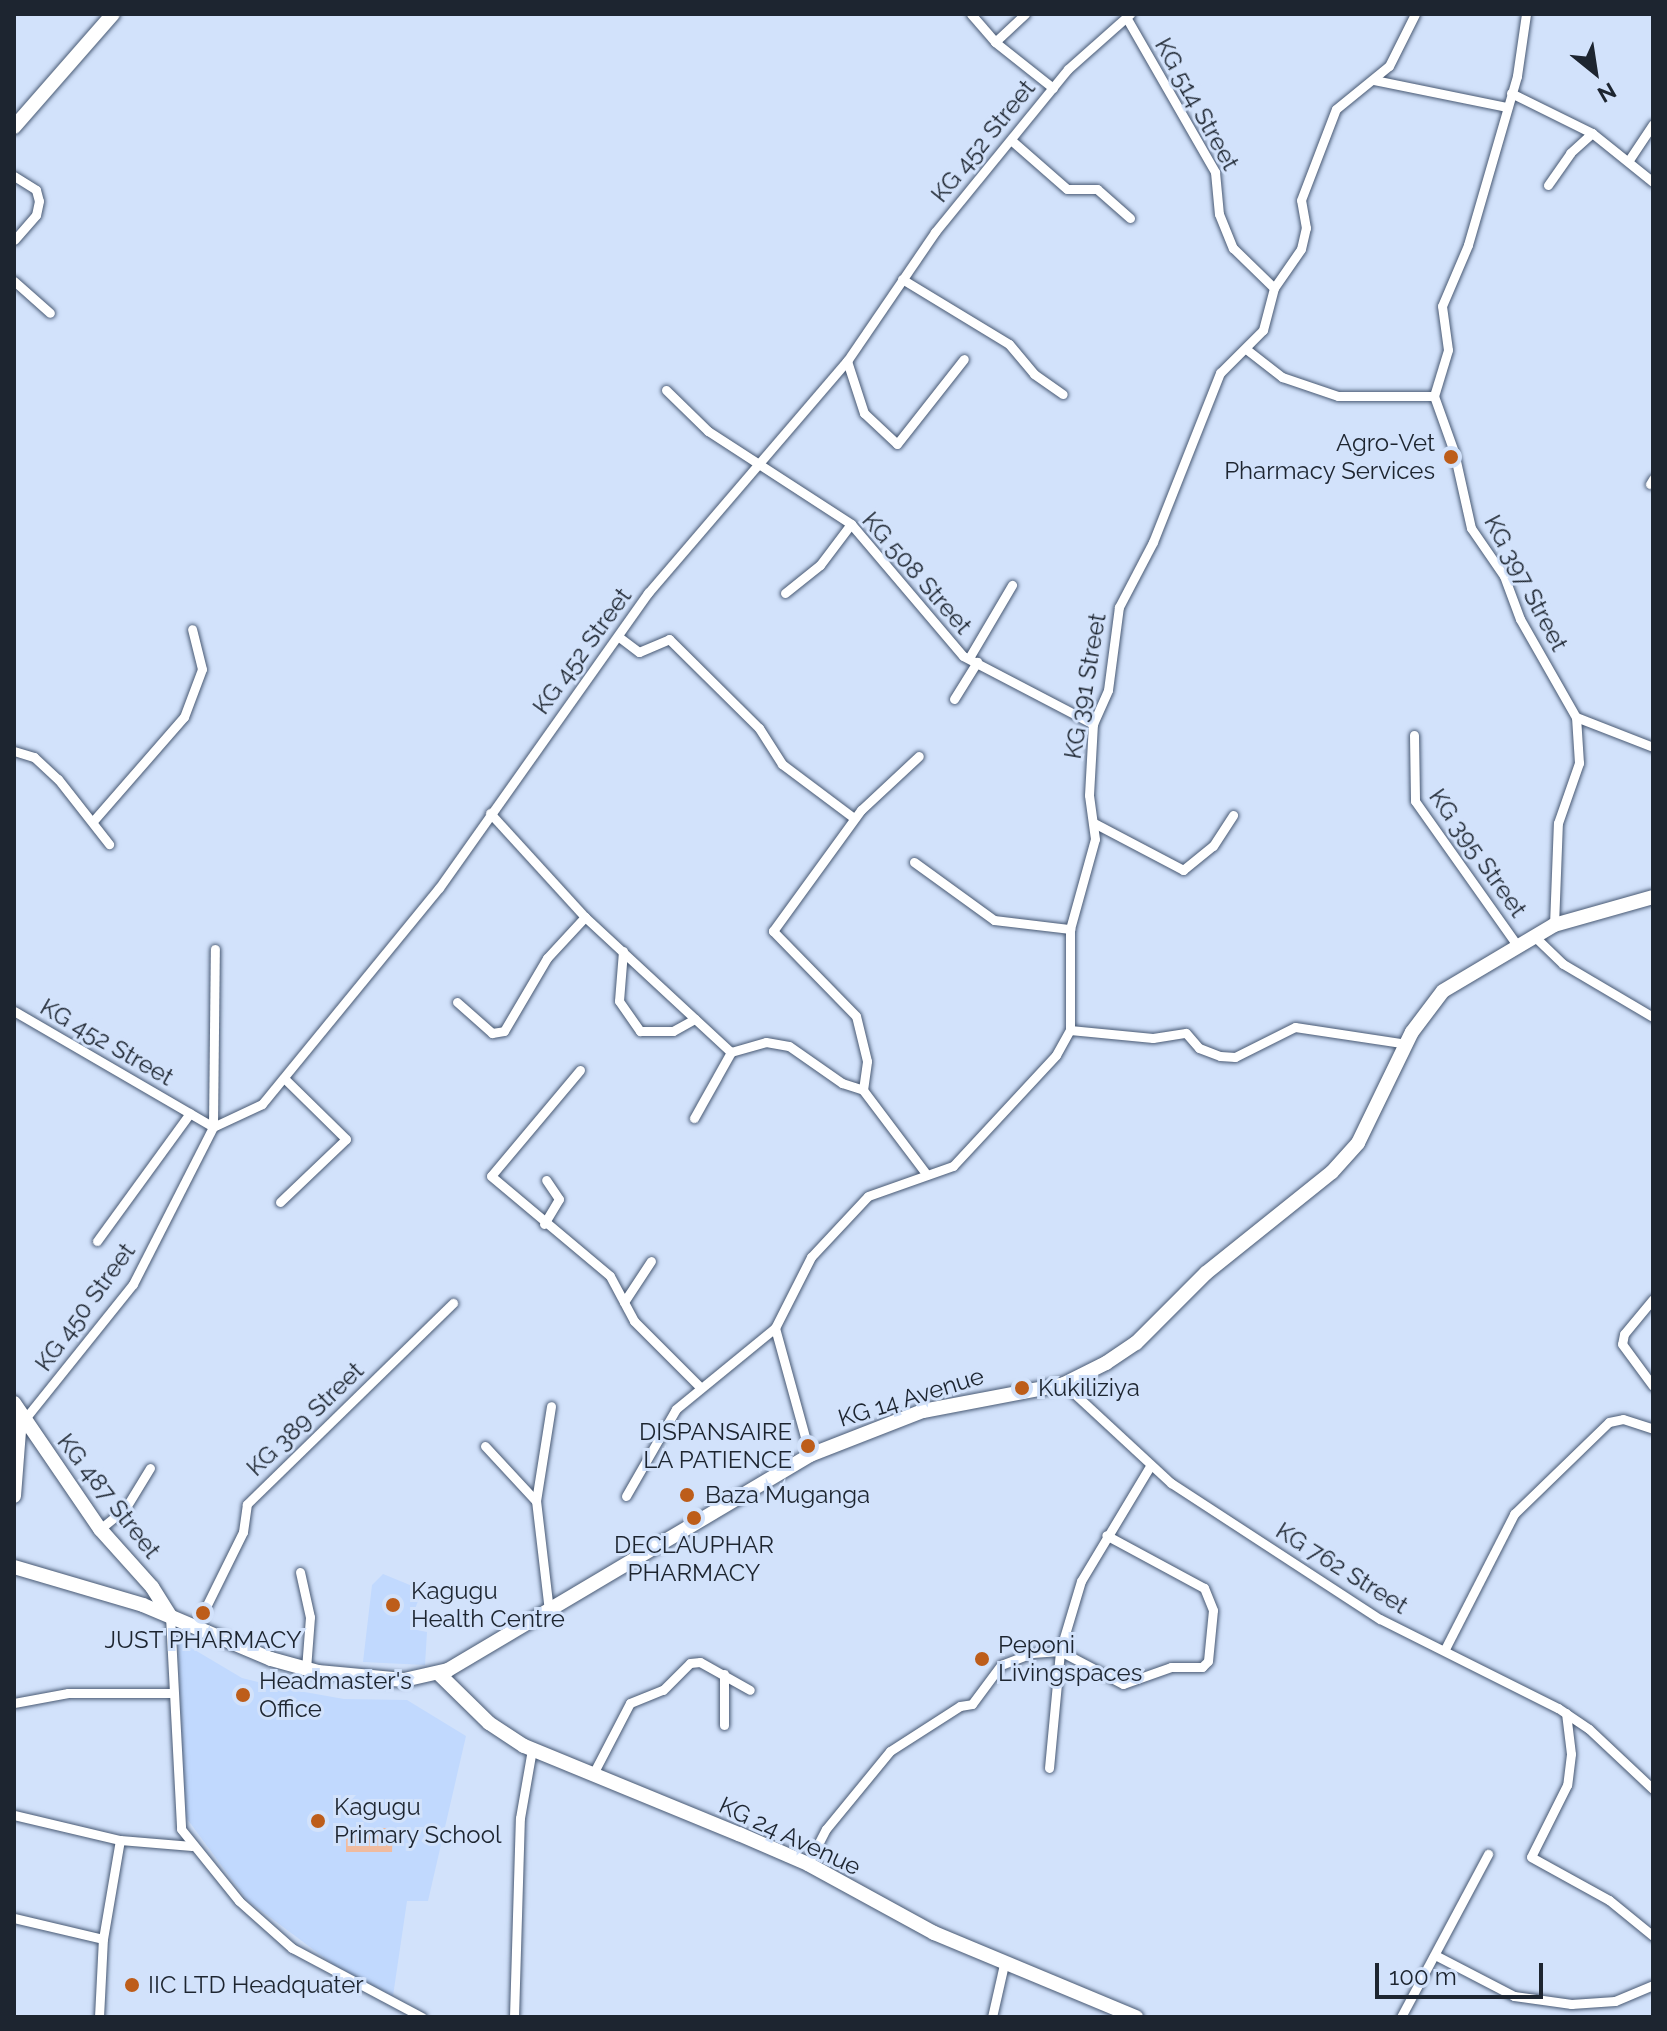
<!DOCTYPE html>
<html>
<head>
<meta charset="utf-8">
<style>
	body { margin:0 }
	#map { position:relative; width:1667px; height:2031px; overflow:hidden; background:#d2e2fb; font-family:Raleway,sans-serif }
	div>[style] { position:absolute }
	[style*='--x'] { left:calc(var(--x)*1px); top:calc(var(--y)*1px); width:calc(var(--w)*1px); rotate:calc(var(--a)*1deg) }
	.built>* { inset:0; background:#c1d9fe }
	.green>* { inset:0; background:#f0bb9f }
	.roads { filter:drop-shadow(0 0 2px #485973) drop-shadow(0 0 2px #485973) }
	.minor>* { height:9px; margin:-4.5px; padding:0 4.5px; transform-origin:4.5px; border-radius:4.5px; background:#fff }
	.secondary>* { height:14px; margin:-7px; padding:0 7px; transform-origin:7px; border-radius:7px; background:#fff }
	.dots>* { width:22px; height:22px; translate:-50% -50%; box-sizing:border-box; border:4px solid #d2e2fb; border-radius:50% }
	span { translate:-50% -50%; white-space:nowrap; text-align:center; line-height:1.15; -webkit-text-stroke:6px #d2e2fb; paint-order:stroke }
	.street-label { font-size:24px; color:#1d2530 }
	.poi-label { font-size:24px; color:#1d2530 }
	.right { translate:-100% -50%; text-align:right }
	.left { translate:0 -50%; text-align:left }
	.frame { position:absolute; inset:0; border:16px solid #1d2530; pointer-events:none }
	.north { position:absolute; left:1555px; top:32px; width:80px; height:80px; -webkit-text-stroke:6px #d2e2fb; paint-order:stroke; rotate:150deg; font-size:22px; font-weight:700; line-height:32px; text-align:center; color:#1d2530 }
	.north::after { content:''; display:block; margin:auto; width:28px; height:36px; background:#1d2530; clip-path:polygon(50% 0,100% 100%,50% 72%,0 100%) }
	.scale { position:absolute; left:1375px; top:1963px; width:168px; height:36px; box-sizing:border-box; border:4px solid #1d2530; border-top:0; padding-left:10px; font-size:24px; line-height:28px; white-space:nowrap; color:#1d2530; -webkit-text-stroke:6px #d2e2fb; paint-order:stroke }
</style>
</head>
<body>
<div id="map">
	<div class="built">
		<div style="clip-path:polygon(383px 1574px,422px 1590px,411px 1620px,412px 1629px,427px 1632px,425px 1665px,363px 1662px,372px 1585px)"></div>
		<div style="clip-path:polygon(178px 1640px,242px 1678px,282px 1688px,344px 1699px,407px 1700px,466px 1736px,428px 1901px,407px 1901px,393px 1996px,338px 1968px,247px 1900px,185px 1816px)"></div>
	</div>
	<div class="green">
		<div style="clip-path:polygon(346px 1828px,393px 1828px,392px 1852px,346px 1852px)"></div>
	</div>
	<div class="roads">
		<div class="minor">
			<div style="--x:971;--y:14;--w:37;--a:49"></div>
			<div style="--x:995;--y:42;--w:74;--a:38.4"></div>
			<div style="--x:1526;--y:14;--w:63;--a:98.3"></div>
			<div style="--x:1517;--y:76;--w:176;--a:106.2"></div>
			<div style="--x:1468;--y:245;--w:66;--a:113.1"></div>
			<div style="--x:1442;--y:306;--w:44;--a:82.2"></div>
			<div style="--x:1448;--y:350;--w:48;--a:106.9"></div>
			<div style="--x:1434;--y:396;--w:59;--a:70.3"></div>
			<div style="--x:1454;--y:452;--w:78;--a:77.4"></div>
			<div style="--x:1471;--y:528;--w:58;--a:55.5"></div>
			<div style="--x:1504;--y:576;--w:46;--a:69.6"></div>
			<div style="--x:1520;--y:619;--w:113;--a:60.3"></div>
			<div style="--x:1576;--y:717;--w:83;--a:21.3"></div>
			<div style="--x:1126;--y:17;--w:179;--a:60.1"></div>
			<div style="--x:1215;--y:172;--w:42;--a:84.6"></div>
			<div style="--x:1219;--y:214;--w:37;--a:68"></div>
			<div style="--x:1233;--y:248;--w:57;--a:44.3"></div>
			<div style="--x:995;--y:42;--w:41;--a:-43"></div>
			<div style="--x:1374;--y:80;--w:136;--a:11.5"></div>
			<div style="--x:1511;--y:93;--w:90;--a:26.3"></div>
			<div style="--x:1592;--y:133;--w:78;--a:38.8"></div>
			<div style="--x:1011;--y:140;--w:74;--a:41.2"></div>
			<div style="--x:1067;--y:189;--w:30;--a:0"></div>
			<div style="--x:1097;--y:189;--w:44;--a:41.3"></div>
			<div style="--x:1629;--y:160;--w:43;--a:-56.3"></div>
			<div style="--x:14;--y:176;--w:26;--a:32"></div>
			<div style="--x:36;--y:190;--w:11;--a:75"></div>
			<div style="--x:39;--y:201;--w:14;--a:102"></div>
			<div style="--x:36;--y:215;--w:33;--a:131"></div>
			<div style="--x:1548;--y:185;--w:39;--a:-55"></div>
			<div style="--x:1570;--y:153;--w:30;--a:-42"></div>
			<div style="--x:902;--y:279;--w:125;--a:31.3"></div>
			<div style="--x:1009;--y:344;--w:39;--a:50"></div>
			<div style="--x:1034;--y:374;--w:35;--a:35"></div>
			<div style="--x:14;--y:281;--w:48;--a:41.6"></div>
			<div style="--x:1246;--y:349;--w:46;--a:37.9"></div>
			<div style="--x:1282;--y:377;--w:59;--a:18.7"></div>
			<div style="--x:1338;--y:396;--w:96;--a:0"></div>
			<div style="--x:847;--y:361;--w:55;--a:71.9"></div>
			<div style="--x:864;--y:413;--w:45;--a:43.2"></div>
			<div style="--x:897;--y:444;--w:108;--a:-51.8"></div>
			<div style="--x:666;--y:390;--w:59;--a:44.3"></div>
			<div style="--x:708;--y:431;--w:171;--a:33"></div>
			<div style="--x:851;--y:524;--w:173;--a:49.7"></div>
			<div style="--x:963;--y:656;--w:147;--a:27.6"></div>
			<div style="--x:1650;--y:484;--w:6;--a:-59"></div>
			<div style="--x:785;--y:593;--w:45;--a:-38.7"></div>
			<div style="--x:820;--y:565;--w:51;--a:-52.9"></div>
			<div style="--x:619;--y:637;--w:25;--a:37"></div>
			<div style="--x:639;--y:652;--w:33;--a:-23"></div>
			<div style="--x:669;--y:639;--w:127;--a:44.7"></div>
			<div style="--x:759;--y:728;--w:43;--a:57.4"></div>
			<div style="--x:782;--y:764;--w:90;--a:36.9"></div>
			<div style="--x:969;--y:658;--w:85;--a:-59.5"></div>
			<div style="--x:954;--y:699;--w:44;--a:-58.1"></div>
			<div style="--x:1414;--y:735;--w:66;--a:89.1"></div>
			<div style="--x:1415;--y:801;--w:176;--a:54.7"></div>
			<div style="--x:14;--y:751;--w:21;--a:17"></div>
			<div style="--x:34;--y:757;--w:33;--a:43"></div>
			<div style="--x:58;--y:779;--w:83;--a:51.9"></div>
			<div style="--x:490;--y:813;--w:141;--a:47.6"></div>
			<div style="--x:585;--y:917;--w:199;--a:42.8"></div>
			<div style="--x:731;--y:1052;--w:36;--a:-16"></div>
			<div style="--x:766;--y:1042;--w:23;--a:10"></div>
			<div style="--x:789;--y:1046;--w:65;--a:34.9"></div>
			<div style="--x:842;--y:1083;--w:22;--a:18"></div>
			<div style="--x:863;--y:1090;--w:106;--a:53"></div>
			<div style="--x:94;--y:820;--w:137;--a:-48.9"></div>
			<div style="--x:184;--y:717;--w:51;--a:-69.4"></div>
			<div style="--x:202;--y:669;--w:41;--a:-104"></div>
			<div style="--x:1094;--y:823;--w:101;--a:27.8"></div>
			<div style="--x:1183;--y:870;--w:38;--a:-39"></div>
			<div style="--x:1213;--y:846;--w:37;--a:-57"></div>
			<div style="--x:914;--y:862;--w:99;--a:35.9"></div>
			<div style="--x:994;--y:920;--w:77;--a:6.8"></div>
			<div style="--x:1554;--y:925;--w:102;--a:-87.8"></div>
			<div style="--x:1558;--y:823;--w:64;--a:-70.7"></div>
			<div style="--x:1579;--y:763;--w:46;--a:-93.7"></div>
			<div style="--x:1534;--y:936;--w:40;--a:44"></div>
			<div style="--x:1563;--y:964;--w:104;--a:30.5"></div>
			<div style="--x:623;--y:951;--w:50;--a:94.6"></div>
			<div style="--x:619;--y:1001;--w:37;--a:55"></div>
			<div style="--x:640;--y:1031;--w:33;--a:0"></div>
			<div style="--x:673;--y:1031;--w:25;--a:-29"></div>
			<div style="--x:457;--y:1002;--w:47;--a:41.5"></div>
			<div style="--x:492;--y:1033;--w:12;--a:-9"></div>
			<div style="--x:504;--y:1031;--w:85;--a:-59.5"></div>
			<div style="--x:547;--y:958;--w:56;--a:-47.2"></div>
			<div style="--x:14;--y:1011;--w:230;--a:30.2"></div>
			<div style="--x:213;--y:1127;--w:54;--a:-25.1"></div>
			<div style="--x:262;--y:1104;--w:279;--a:-50.7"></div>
			<div style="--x:439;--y:888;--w:362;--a:-54.7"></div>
			<div style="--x:648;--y:593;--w:306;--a:-49.4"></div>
			<div style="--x:847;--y:361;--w:156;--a:-55.7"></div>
			<div style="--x:935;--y:232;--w:210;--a:-50.8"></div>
			<div style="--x:1068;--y:69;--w:83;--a:-41.6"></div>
			<div style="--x:1070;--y:1030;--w:83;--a:5.5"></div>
			<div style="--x:1153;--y:1038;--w:33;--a:-9"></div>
			<div style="--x:1186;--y:1033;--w:20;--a:49"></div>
			<div style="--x:1199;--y:1048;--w:22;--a:21"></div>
			<div style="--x:1220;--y:1056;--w:15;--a:4"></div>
			<div style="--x:1235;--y:1057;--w:67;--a:-26.6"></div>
			<div style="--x:1295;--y:1027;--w:113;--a:8.6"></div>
			<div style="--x:580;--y:1070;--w:138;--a:130"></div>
			<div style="--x:491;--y:1176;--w:155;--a:40"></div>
			<div style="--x:610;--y:1276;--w:51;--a:61.9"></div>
			<div style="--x:634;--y:1321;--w:93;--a:45"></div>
			<div style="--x:863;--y:1090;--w:29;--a:-82"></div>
			<div style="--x:867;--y:1061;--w:46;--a:-103.7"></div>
			<div style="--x:856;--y:1016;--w:119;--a:-134.3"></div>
			<div style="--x:773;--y:931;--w:150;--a:-54"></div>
			<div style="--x:861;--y:810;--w:79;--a:-43"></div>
			<div style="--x:694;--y:1118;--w:76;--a:-60.7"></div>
			<div style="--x:280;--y:1202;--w:91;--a:-43.7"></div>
			<div style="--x:346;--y:1139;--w:84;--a:-135.5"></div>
			<div style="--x:544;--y:1224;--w:29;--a:-59"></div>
			<div style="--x:559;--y:1199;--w:23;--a:-124"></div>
			<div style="--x:97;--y:1241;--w:158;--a:-54"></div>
			<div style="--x:1653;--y:1299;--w:45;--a:129.6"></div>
			<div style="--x:1624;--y:1334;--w:10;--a:101"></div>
			<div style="--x:1622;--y:1344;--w:52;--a:53.6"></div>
			<div style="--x:624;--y:1302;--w:49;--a:-56.6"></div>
			<div style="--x:1064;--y:1384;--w:146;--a:42.8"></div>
			<div style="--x:1171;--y:1483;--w:249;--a:33.1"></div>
			<div style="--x:1380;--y:1619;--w:199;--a:26.6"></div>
			<div style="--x:1558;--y:1708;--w:37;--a:34"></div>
			<div style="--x:1589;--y:1729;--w:88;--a:43.2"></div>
			<div style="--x:24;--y:1420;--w:174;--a:-51.3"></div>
			<div style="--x:133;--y:1284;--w:176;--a:-63"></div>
			<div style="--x:213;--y:1127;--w:178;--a:-89.4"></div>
			<div style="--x:485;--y:1446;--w:75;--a:47.2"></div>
			<div style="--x:810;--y:1455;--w:132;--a:-105.4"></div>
			<div style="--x:775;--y:1328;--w:80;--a:-63.1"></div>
			<div style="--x:811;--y:1257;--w:83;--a:-46.9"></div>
			<div style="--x:868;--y:1196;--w:90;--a:-19.4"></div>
			<div style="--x:953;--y:1166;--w:151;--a:-47.1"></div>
			<div style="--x:1056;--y:1055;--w:29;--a:-61"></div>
			<div style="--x:1070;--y:1030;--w:101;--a:-90"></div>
			<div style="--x:1070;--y:929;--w:93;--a:-74.5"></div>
			<div style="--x:1095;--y:839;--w:44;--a:-97.8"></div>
			<div style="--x:1089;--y:795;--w:71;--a:-86.8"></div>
			<div style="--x:1093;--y:724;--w:37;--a:-66"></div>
			<div style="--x:1108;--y:690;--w:84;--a:-82.5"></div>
			<div style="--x:1119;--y:607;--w:73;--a:-62.4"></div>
			<div style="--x:1153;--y:542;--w:182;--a:-68.4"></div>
			<div style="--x:1220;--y:373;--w:61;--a:-45"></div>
			<div style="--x:1263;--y:330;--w:43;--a:-75.3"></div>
			<div style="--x:1274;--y:288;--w:47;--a:-55.3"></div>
			<div style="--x:1301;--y:249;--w:22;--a:-77"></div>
			<div style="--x:1306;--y:228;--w:28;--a:-100"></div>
			<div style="--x:1301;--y:200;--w:97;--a:-69"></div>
			<div style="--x:1336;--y:109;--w:68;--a:-39.1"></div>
			<div style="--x:1389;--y:66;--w:58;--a:-63.4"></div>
			<div style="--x:626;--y:1496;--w:100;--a:-60.1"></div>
			<div style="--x:676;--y:1409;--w:128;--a:-39.3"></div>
			<div style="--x:100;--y:1529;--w:32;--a:-39"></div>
			<div style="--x:125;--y:1509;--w:48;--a:-58.6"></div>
			<div style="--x:300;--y:1572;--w:46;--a:77.5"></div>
			<div style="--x:310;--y:1617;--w:52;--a:94.4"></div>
			<div style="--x:549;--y:1611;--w:111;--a:-96.7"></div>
			<div style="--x:536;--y:1501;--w:96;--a:-81"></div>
			<div style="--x:170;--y:1616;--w:213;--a:87"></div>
			<div style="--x:181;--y:1829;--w:92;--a:51.1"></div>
			<div style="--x:239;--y:1901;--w:71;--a:41.6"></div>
			<div style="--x:292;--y:1948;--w:147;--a:28"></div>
			<div style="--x:196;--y:1627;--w:106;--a:-63.7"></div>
			<div style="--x:243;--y:1532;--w:28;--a:-82"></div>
			<div style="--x:247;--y:1504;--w:288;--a:-44.3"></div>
			<div style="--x:1445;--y:1649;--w:152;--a:-62.9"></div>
			<div style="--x:1514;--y:1514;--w:132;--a:-44.1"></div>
			<div style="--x:1609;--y:1422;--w:14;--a:-12"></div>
			<div style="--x:1623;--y:1419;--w:32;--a:18"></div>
			<div style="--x:724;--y:1674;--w:51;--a:90"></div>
			<div style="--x:14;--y:1703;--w:55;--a:-10.5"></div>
			<div style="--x:68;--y:1693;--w:104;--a:0"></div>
			<div style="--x:1566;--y:1713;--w:41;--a:83"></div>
			<div style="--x:1571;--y:1754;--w:31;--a:97"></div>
			<div style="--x:1567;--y:1785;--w:80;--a:116.6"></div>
			<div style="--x:1531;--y:1857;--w:89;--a:28.9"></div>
			<div style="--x:1609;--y:1900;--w:57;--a:39.3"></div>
			<div style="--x:1049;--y:1768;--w:118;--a:-84.6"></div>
			<div style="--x:1060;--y:1651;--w:71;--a:27.6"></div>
			<div style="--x:1123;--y:1684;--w:51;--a:-19.5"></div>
			<div style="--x:1171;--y:1667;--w:31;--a:0"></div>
			<div style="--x:1202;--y:1667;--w:8;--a:-45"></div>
			<div style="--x:1208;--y:1661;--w:51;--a:-84.4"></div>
			<div style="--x:1213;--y:1610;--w:24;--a:-112"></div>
			<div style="--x:1204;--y:1588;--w:111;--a:-151.6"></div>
			<div style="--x:593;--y:1774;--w:80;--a:-62.5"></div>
			<div style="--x:630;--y:1703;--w:35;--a:-22"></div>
			<div style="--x:663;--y:1690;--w:38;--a:-45"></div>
			<div style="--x:690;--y:1663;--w:10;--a:-6"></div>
			<div style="--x:700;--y:1662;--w:57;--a:29.2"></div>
			<div style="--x:14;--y:1815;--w:109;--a:13.3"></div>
			<div style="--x:120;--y:1840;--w:72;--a:4.8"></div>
			<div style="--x:808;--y:1864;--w:39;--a:-63"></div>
			<div style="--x:826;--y:1829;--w:101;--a:-50.6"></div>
			<div style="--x:890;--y:1751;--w:83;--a:-32.7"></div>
			<div style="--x:960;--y:1706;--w:12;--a:-9"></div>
			<div style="--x:972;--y:1704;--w:49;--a:-53.4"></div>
			<div style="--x:1001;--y:1665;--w:33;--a:-21"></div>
			<div style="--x:1032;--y:1653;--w:28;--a:-4"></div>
			<div style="--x:1060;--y:1651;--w:73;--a:-73.3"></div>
			<div style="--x:1081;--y:1581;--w:134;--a:-59"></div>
			<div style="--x:14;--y:1918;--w:91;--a:13.3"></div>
			<div style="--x:1435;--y:1955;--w:89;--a:27.4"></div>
			<div style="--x:1514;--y:1996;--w:58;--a:8"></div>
			<div style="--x:1571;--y:2004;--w:44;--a:-3.9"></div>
			<div style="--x:1615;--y:2001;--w:41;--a:-22.8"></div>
			<div style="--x:99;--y:2017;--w:78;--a:-87.1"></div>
			<div style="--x:103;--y:1939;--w:100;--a:-80.3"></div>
			<div style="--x:514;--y:2017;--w:199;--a:-88.3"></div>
			<div style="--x:520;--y:1818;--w:70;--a:-80.1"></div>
			<div style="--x:992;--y:2017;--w:54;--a:-77.2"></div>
			<div style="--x:1401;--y:2017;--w:185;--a:-61.9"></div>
		</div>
		<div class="secondary">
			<div style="--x:14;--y:127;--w:150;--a:-48.8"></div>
			<div style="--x:14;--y:1403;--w:153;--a:55.7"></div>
			<div style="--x:100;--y:1529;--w:78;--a:48.1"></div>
			<div style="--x:152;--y:1587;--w:34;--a:58"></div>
			<div style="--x:14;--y:1496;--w:65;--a:-85.6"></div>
			<div style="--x:19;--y:1431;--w:19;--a:-102"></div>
			<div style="--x:14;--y:1567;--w:134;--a:16.4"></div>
			<div style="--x:143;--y:1605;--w:139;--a:22.9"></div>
			<div style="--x:271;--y:1659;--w:49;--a:15.5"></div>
			<div style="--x:318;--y:1672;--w:86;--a:5.3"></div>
			<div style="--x:404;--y:1680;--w:45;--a:-12.8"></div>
			<div style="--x:448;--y:1670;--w:421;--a:-30.7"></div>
			<div style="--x:810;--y:1455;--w:121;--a:-21.3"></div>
			<div style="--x:923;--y:1411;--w:144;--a:-10.8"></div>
			<div style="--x:1064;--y:1384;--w:47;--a:-26.6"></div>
			<div style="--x:1106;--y:1363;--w:36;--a:-34"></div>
			<div style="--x:1136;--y:1343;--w:99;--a:-45"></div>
			<div style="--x:1206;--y:1273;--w:161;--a:-38.7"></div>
			<div style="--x:1332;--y:1172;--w:39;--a:-48"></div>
			<div style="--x:1358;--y:1143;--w:123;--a:-64.1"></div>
			<div style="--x:1412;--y:1032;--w:51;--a:-52.9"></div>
			<div style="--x:1443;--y:991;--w:129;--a:-30.7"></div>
			<div style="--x:1554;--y:925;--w:103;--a:-15.8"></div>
			<div style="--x:439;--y:1674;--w:70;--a:44.4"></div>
			<div style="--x:489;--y:1723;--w:42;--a:33.3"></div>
			<div style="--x:524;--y:1746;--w:232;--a:22.3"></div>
			<div style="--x:739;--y:1834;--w:75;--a:23.5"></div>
			<div style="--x:808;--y:1864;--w:144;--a:28.7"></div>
			<div style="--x:934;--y:1933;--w:219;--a:22.6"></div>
		</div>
	</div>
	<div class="dots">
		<div style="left:1451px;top:457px;background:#bd5d1a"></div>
		<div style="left:1022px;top:1388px;background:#bd5d1a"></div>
		<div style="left:808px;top:1446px;background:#bd5d1a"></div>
		<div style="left:687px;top:1495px;background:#bd5d1a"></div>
		<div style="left:694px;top:1518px;background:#bd5d1a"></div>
		<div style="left:393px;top:1605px;background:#bd5d1a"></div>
		<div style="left:203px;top:1613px;background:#bd5d1a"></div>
		<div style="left:982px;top:1659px;background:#bd5d1a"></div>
		<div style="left:243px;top:1695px;background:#bd5d1a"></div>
		<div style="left:318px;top:1821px;background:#bd5d1a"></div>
		<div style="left:132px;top:1985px;background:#bd5d1a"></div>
	</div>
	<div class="street-label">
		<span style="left:1197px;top:104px;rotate:61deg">KG 514 Street</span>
		<span style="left:983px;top:141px;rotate:-51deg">KG 452 Street</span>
		<span style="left:917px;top:573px;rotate:49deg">KG 508 Street</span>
		<span style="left:1526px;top:583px;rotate:62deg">KG 397 Street</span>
		<span style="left:582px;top:651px;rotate:-54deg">KG 452 Street</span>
		<span style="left:1085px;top:686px;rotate:-80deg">KG 391 Street</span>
		<span style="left:1478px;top:853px;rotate:55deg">KG 395 Street</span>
		<span style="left:107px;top:1042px;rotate:30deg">KG 452 Street</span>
		<span style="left:85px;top:1307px;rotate:-54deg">KG 450 Street</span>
		<span style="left:911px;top:1397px;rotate:-17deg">KG 14 Avenue</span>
		<span style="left:305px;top:1419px;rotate:-44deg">KG 389 Street</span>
		<span style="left:109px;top:1496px;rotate:52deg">KG 487 Street</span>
		<span style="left:1342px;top:1568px;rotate:32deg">KG 762 Street</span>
		<span style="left:790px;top:1836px;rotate:25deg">KG 24 Avenue</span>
	</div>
	<div class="poi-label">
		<span class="right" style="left:1435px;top:457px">Agro-Vet<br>Pharmacy Services</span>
		<span class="left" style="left:1038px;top:1388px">Kukiliziya</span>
		<span class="right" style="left:792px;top:1446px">DISPANSAIRE<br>LA PATIENCE</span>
		<span class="left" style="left:705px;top:1495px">Baza Muganga</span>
		<span style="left:694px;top:1559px">DECLAUPHAR<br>PHARMACY</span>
		<span class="left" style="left:411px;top:1605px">Kagugu<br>Health Centre</span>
		<span style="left:203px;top:1640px">JUST PHARMACY</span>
		<span class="left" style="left:998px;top:1659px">Peponi<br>Livingspaces</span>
		<span class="left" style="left:259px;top:1695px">Headmaster's<br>Office</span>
		<span class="left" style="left:334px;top:1821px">Kagugu<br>Primary School</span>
		<span class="left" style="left:148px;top:1985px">IIC LTD Headquater</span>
	</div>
	<div class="frame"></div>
	<div class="north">N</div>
	<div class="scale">100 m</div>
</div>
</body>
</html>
